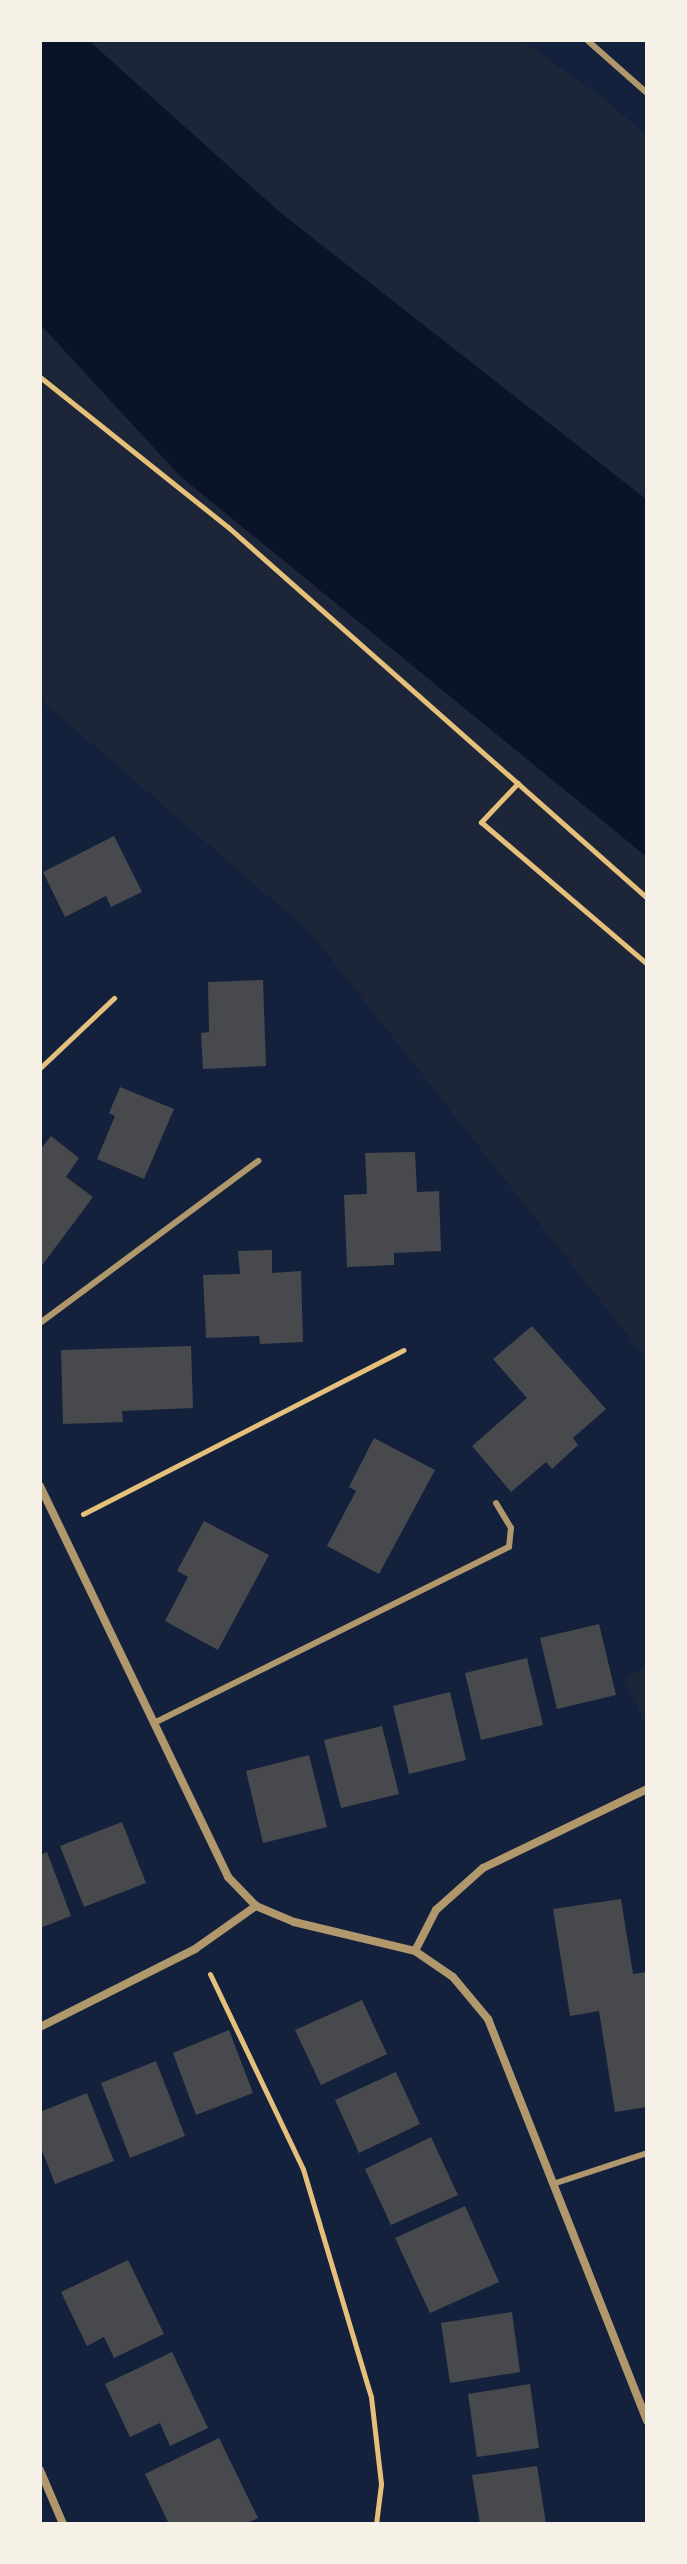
<!DOCTYPE html>
<html>
<head>
<meta charset="utf-8">
<style>
	body { margin:0 }
	#map { position:relative; width:687px; height:2564px; overflow:hidden; background:#14213d; font-family:Commissioner,sans-serif }
	div>[style] { position:absolute }
	[style*='--x'] { left:calc(var(--x)*1px); top:calc(var(--y)*1px); width:calc(var(--w)*1px); rotate:calc(var(--a)*1deg) }
	.green>* { inset:0; background:#1d2539 }
	.water>* { inset:0; background:#0b132b }
	.building>* { inset:0; background:#48494c }
	.path>* { height:5px; margin:-2.5px; padding:0 2.5px; transform-origin:2.5px; border-radius:2.5px; background:#e5c07b }
	.service>* { height:6px; margin:-3px; padding:0 3px; transform-origin:3px; border-radius:3px; background:#b1986c }
	.minor>* { height:8px; margin:-4px; padding:0 4px; transform-origin:4px; border-radius:4px; background:#b1986c }
	span { translate:-50% -50%; white-space:nowrap; text-align:center; line-height:1.15; -webkit-text-stroke:8px #f6f1e7; paint-order:stroke }
	.frame { position:absolute; inset:0; border:42px solid #f6f1e7; pointer-events:none }
</style>
</head>
<body>
<div id="map">
	<div class="green">
		<div style="clip-path:polygon(88px 40px,521px 40px,606px 100px,647px 136px,647px 500px,282px 214px)"></div>
		<div style="clip-path:polygon(40px 324px,180px 476px,647px 857px,647px 1360px,310px 932px,40px 699px)"></div>
		<div style="clip-path:polygon(647px 1665px,647px 1726px,624px 1678px)"></div>
	</div>
	<div class="water">
		<div style="clip-path:polygon(40px 40px,88px 40px,282px 214px,647px 500px,647px 857px,180px 476px,40px 324px)"></div>
	</div>
	<div class="building">
		<div style="clip-path:polygon(114px 836px,142px 892px,111px 907px,106px 896px,65px 917px,43px 872px)"></div>
		<div style="clip-path:polygon(263px 980px,266px 1066px,203px 1069px,201px 1033px,209px 1032px,208px 982px)"></div>
		<div style="clip-path:polygon(120px 1087px,174px 1109px,144px 1179px,97px 1159px,115px 1116px,109px 1113px)"></div>
		<div style="clip-path:polygon(51px 1136px,79px 1158px,66px 1177px,93px 1197px,40px 1268px,40px 1150px)"></div>
		<div style="clip-path:polygon(415px 1152px,417px 1192px,439px 1191px,441px 1251px,394px 1253px,394px 1265px,347px 1267px,344px 1195px,367px 1194px,365px 1153px)"></div>
		<div style="clip-path:polygon(272px 1250px,272px 1273px,301px 1271px,303px 1342px,260px 1344px,259px 1336px,206px 1338px,203px 1275px,240px 1274px,238px 1251px)"></div>
		<div style="clip-path:polygon(532px 1326px,606px 1409px,573px 1438px,578px 1445px,552px 1469px,546px 1462px,511px 1492px,472px 1446px,527px 1398px,493px 1359px)"></div>
		<div style="clip-path:polygon(191px 1346px,193px 1408px,122px 1411px,123px 1422px,63px 1424px,61px 1350px)"></div>
		<div style="clip-path:polygon(374px 1438px,435px 1470px,379px 1574px,327px 1546px,356px 1491px,349px 1487px)"></div>
		<div style="clip-path:polygon(204px 1521px,269px 1555px,218px 1650px,165px 1621px,188px 1577px,177px 1571px)"></div>
		<div style="clip-path:polygon(599px 1624px,616px 1695px,557px 1709px,540px 1638px)"></div>
		<div style="clip-path:polygon(527px 1658px,543px 1725px,481px 1740px,465px 1673px)"></div>
		<div style="clip-path:polygon(450px 1692px,466px 1760px,409px 1774px,393px 1706px)"></div>
		<div style="clip-path:polygon(382px 1726px,399px 1794px,341px 1808px,324px 1740px)"></div>
		<div style="clip-path:polygon(309px 1755px,327px 1827px,263px 1843px,246px 1771px)"></div>
		<div style="clip-path:polygon(122px 1822px,146px 1883px,84px 1907px,60px 1846px)"></div>
		<div style="clip-path:polygon(47px 1852px,71px 1916px,40px 1928px,40px 1855px)"></div>
		<div style="clip-path:polygon(621px 1899px,633px 1974px,647px 1972px,647px 2107px,615px 2112px,599px 2011px,570px 2016px,553px 1909px)"></div>
		<div style="clip-path:polygon(362px 2000px,387px 2054px,321px 2085px,295px 2030px)"></div>
		<div style="clip-path:polygon(229px 2030px,253px 2093px,196px 2115px,173px 2053px)"></div>
		<div style="clip-path:polygon(156px 2061px,185px 2136px,130px 2158px,101px 2083px)"></div>
		<div style="clip-path:polygon(396px 2072px,420px 2124px,359px 2153px,335px 2100px)"></div>
		<div style="clip-path:polygon(87px 2093px,114px 2161px,55px 2184px,40px 2145px,40px 2112px)"></div>
		<div style="clip-path:polygon(431px 2137px,458px 2195px,391px 2225px,365px 2169px)"></div>
		<div style="clip-path:polygon(465px 2206px,499px 2282px,430px 2313px,395px 2238px)"></div>
		<div style="clip-path:polygon(128px 2260px,164px 2334px,114px 2358px,104px 2337px,87px 2346px,61px 2292px)"></div>
		<div style="clip-path:polygon(512px 2312px,520px 2372px,450px 2383px,441px 2323px)"></div>
		<div style="clip-path:polygon(172px 2352px,208px 2428px,170px 2446px,160px 2423px,130px 2437px,105px 2384px)"></div>
		<div style="clip-path:polygon(530px 2384px,539px 2448px,477px 2457px,468px 2394px)"></div>
		<div style="clip-path:polygon(219px 2438px,258px 2518px,245px 2524px,169px 2524px,145px 2474px)"></div>
		<div style="clip-path:polygon(537px 2466px,546px 2524px,480px 2524px,472px 2475px)"></div>
	</div>
	<div class="path">
		<div style="--x:40;--y:377;--w:241;--a:38.6"></div>
		<div style="--x:228;--y:527;--w:560;--a:41.52"></div>
		<div style="--x:518;--y:783;--w:54;--a:133.5"></div>
		<div style="--x:481;--y:822;--w:218;--a:40.5"></div>
		<div style="--x:40;--y:1068;--w:102;--a:-43.4"></div>
		<div style="--x:83;--y:1514;--w:360;--a:-27.1"></div>
		<div style="--x:210;--y:1974;--w:216;--a:64.5"></div>
		<div style="--x:303;--y:2169;--w:238;--a:73.4"></div>
		<div style="--x:371;--y:2397;--w:88;--a:83.4"></div>
		<div style="--x:381;--y:2484;--w:40;--a:97.1"></div>
	</div>
	<div class="service">
		<div style="--x:587;--y:40;--w:80;--a:41.5"></div>
		<div style="--x:40;--y:1323;--w:272;--a:-36.6"></div>
		<div style="--x:154;--y:1723;--w:396;--a:-26.4"></div>
		<div style="--x:509;--y:1547;--w:19;--a:-84"></div>
		<div style="--x:511;--y:1528;--w:29;--a:-121"></div>
		<div style="--x:556;--y:2183;--w:96;--a:-18.2"></div>
	</div>
	<div class="minor">
		<div style="--x:40;--y:1486;--w:434;--a:64.3"></div>
		<div style="--x:228;--y:1877;--w:40;--a:46"></div>
		<div style="--x:256;--y:1906;--w:41;--a:22.8"></div>
		<div style="--x:294;--y:1922;--w:124;--a:13.5"></div>
		<div style="--x:415;--y:1951;--w:46;--a:34.4"></div>
		<div style="--x:453;--y:1977;--w:55;--a:50.2"></div>
		<div style="--x:488;--y:2019;--w:432;--a:68.4"></div>
		<div style="--x:415;--y:1951;--w:46;--a:-62.9"></div>
		<div style="--x:436;--y:1910;--w:63;--a:-41.8"></div>
		<div style="--x:483;--y:1868;--w:182;--a:-25.7"></div>
		<div style="--x:40;--y:2027;--w:174;--a:-26.7"></div>
		<div style="--x:195;--y:1949;--w:75;--a:-35.2"></div>
		<div style="--x:40;--y:2470;--w:59;--a:66.9"></div>
	</div>
	<div class="frame"></div>
</div>
</body>
</html>
